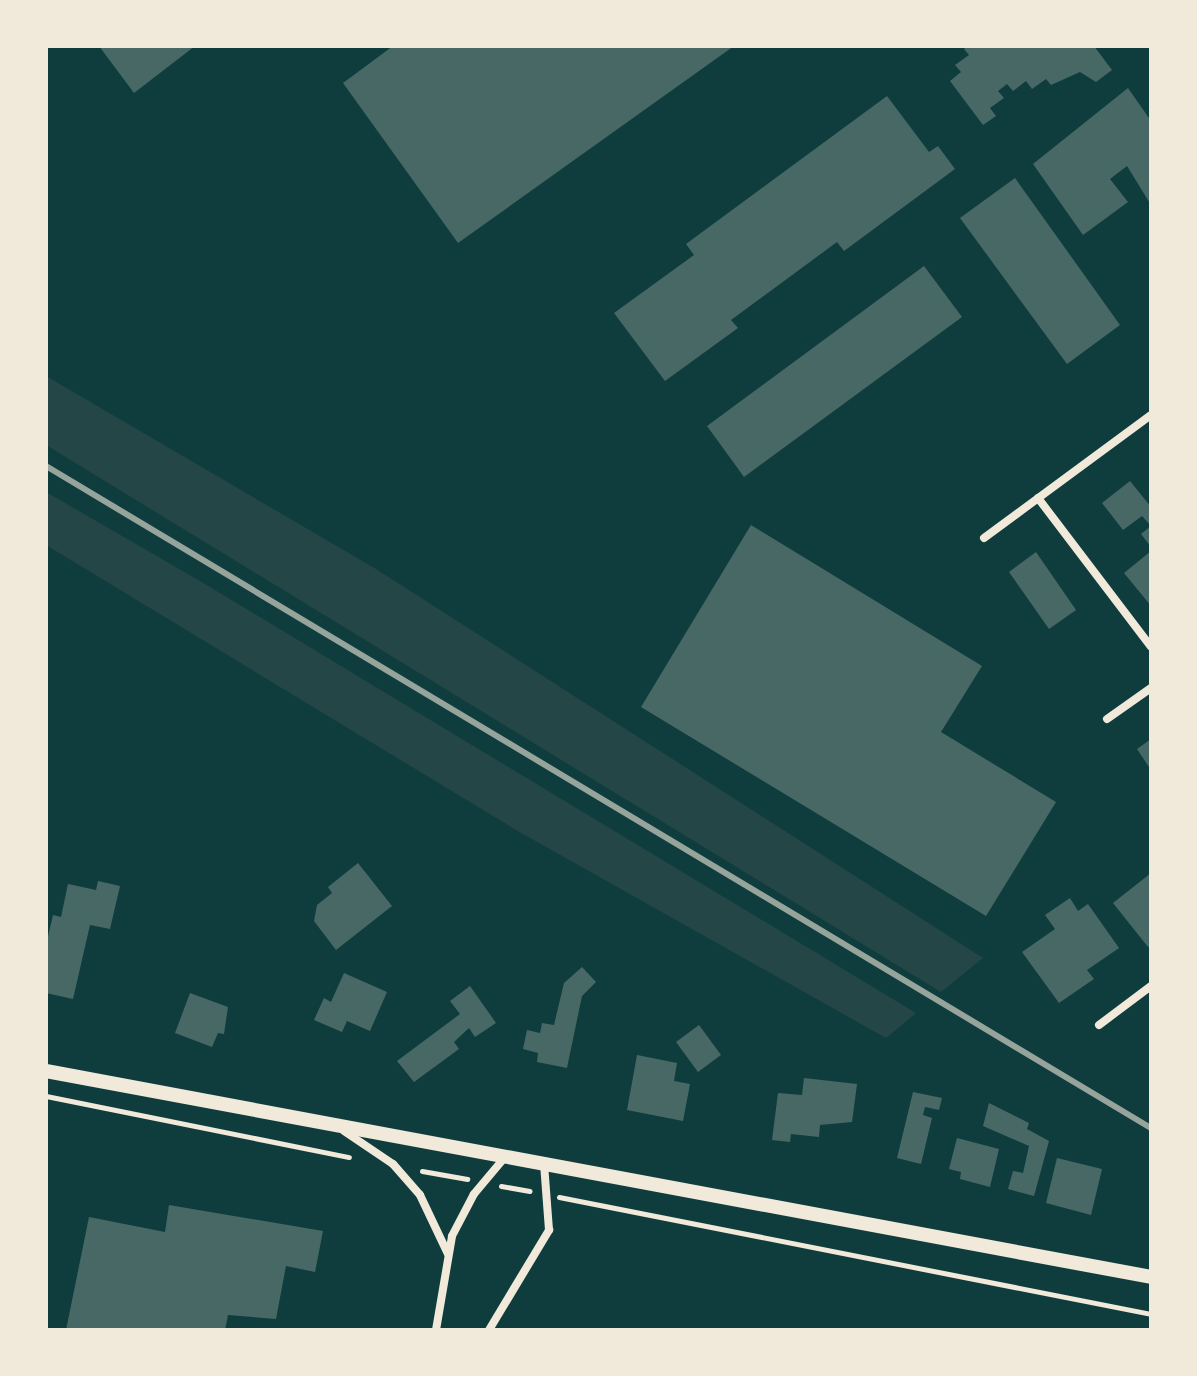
<!DOCTYPE html>
<html>
<head>
<meta charset="utf-8">
<style>
	body { margin:0 }
	#map { position:relative; width:1197px; height:1376px; overflow:hidden; background:#0f3d3e; font-family:"Fira Sans Condensed",sans-serif }
	div>[style] { position:absolute }
	[style*='--x'] { left:calc(var(--x)*1px); top:calc(var(--y)*1px); width:calc(var(--w)*1px); rotate:calc(var(--a)*1deg) }
	.green>* { inset:0; background:#244646 }
	.building>* { inset:0; background:#486865 }
	.path>* { height:5px; margin:-2.5px; padding:0 2.5px; transform-origin:2.5px; border-radius:2.5px; background:#f1e9da }
	.minor>* { height:8px; margin:-4px; padding:0 4px; transform-origin:4px; border-radius:4px; background:#f1e9da }
	.tertiary>* { height:14px; margin:-7px; padding:0 7px; transform-origin:7px; border-radius:7px; background:#f1e9da }
	.rail>* { height:6px; margin:-3px; padding:0 3px; transform-origin:3px; border-radius:3px; background:#97a49c }
	span { translate:-50% -50%; white-space:nowrap; text-align:center; line-height:1.15; -webkit-text-stroke:6px #f1e9da; paint-order:stroke }
	.frame { position:absolute; inset:0; border:48px solid #f1e9da; pointer-events:none }
</style>
</head>
<body>
<div id="map">
	<div class="green">
		<div style="clip-path:polygon(46px 376px,376px 569px,983px 958px,941px 992px,46px 445px)"></div>
		<div style="clip-path:polygon(46px 492px,200px 581px,916px 1013px,886px 1038px,516px 830px,46px 545px)"></div>
	</div>
	<div class="building">
		<div style="clip-path:polygon(99px 46px,195px 46px,134px 93px)"></div>
		<div style="clip-path:polygon(393px 46px,734px 46px,458px 243px,343px 83px)"></div>
		<div style="clip-path:polygon(968px 46px,1094px 46px,1112px 70px,1096px 82px,1080px 72px,1051px 85px,1046px 79px,1032px 89px,1026px 81px,1013px 91px,1007px 84px,998px 91px,1004px 98px,990px 108px,996px 116px,983px 125px,950px 81px,961px 72px,955px 65px,969px 55px,964px 49px)"></div>
		<div style="clip-path:polygon(1128px 88px,1151px 121px,1151px 205px,1127px 166px,1110px 179px,1128px 202px,1083px 235px,1033px 164px)"></div>
		<div style="clip-path:polygon(887px 96px,929px 152px,938px 146px,955px 169px,844px 251px,837px 242px,731px 320px,738px 328px,665px 381px,614px 313px,694px 255px,686px 244px)"></div>
		<div style="clip-path:polygon(1015px 178px,1120px 325px,1067px 364px,960px 218px)"></div>
		<div style="clip-path:polygon(924px 266px,962px 317px,744px 477px,707px 426px)"></div>
		<div style="clip-path:polygon(1130px 481px,1151px 507px,1151px 547px,1141px 534px,1151px 526px,1142px 516px,1123px 530px,1102px 503px)"></div>
		<div style="clip-path:polygon(751px 525px,982px 666px,941px 732px,1056px 802px,986px 916px,641px 707px)"></div>
		<div style="clip-path:polygon(1151px 551px,1151px 606px,1124px 573px)"></div>
		<div style="clip-path:polygon(1036px 552px,1076px 610px,1049px 629px,1009px 572px)"></div>
		<div style="clip-path:polygon(1151px 739px,1151px 770px,1137px 749px)"></div>
		<div style="clip-path:polygon(358px 863px,392px 906px,336px 950px,314px 921px,317px 905px,332px 893px,328px 887px)"></div>
		<div style="clip-path:polygon(1151px 873px,1151px 945px,1148px 947px,1113px 903px)"></div>
		<div style="clip-path:polygon(98px 881px,120px 886px,110px 929px,90px 925px,73px 999px,46px 993px,46px 945px,53px 915px,61px 917px,68px 884px,96px 890px)"></div>
		<div style="clip-path:polygon(1070px 898px,1078px 911px,1088px 904px,1119px 948px,1087px 970px,1094px 979px,1059px 1003px,1022px 952px,1055px 929px,1045px 915px)"></div>
		<div style="clip-path:polygon(582px 967px,596px 982px,582px 996px,567px 1068px,537px 1062px,538px 1053px,523px 1049px,527px 1030px,540px 1033px,542px 1023px,554px 1025px,564px 983px)"></div>
		<div style="clip-path:polygon(344px 973px,387px 992px,370px 1031px,347px 1021px,342px 1032px,314px 1020px,324px 998px,331px 1002px)"></div>
		<div style="clip-path:polygon(470px 986px,496px 1023px,475px 1037px,469px 1028px,454px 1042px,459px 1049px,414px 1082px,397px 1061px,460px 1014px,450px 1001px)"></div>
		<div style="clip-path:polygon(190px 993px,228px 1007px,224px 1034px,218px 1033px,212px 1047px,175px 1033px)"></div>
		<div style="clip-path:polygon(699px 1025px,721px 1055px,698px 1072px,676px 1042px)"></div>
		<div style="clip-path:polygon(637px 1055px,677px 1063px,674px 1081px,690px 1084px,683px 1121px,627px 1110px)"></div>
		<div style="clip-path:polygon(804px 1078px,857px 1084px,852px 1122px,820px 1125px,819px 1137px,791px 1134px,790px 1142px,772px 1140px,778px 1093px,802px 1095px)"></div>
		<div style="clip-path:polygon(913px 1092px,942px 1098px,939px 1110px,925px 1107px,923px 1115px,932px 1118px,921px 1164px,897px 1158px)"></div>
		<div style="clip-path:polygon(989px 1103px,1029px 1123px,1027px 1129px,1049px 1141px,1034px 1196px,1008px 1189px,1013px 1171px,1023px 1173px,1029px 1146px,983px 1126px)"></div>
		<div style="clip-path:polygon(957px 1138px,999px 1149px,990px 1187px,960px 1179px,961px 1172px,949px 1169px)"></div>
		<div style="clip-path:polygon(1057px 1158px,1102px 1169px,1091px 1215px,1046px 1203px)"></div>
		<div style="clip-path:polygon(169px 1205px,323px 1231px,315px 1272px,286px 1266px,276px 1319px,228px 1315px,225px 1330px,66px 1330px,89px 1217px,165px 1232px)"></div>
	</div>
	<div class="path">
		<div style="--x:46;--y:1096;--w:309;--a:11.4"></div>
		<div style="--x:422;--y:1171;--w:46;--a:10.1"></div>
		<div style="--x:501;--y:1186;--w:29;--a:10"></div>
		<div style="--x:559;--y:1197;--w:603;--a:11.18"></div>
	</div>
	<div class="minor">
		<div style="--x:1038;--y:498;--w:187;--a:52.8"></div>
		<div style="--x:984;--y:538;--w:207;--a:-36.4"></div>
		<div style="--x:1107;--y:719;--w:54;--a:-35.2"></div>
		<div style="--x:1099;--y:1025;--w:65;--a:-36.9"></div>
		<div style="--x:344;--y:1131;--w:59;--a:34"></div>
		<div style="--x:393;--y:1164;--w:41;--a:48.9"></div>
		<div style="--x:420;--y:1195;--w:65;--a:64.6"></div>
		<div style="--x:436;--y:1330;--w:95;--a:-80.3"></div>
		<div style="--x:452;--y:1236;--w:47;--a:-62.4"></div>
		<div style="--x:474;--y:1194;--w:48;--a:-50"></div>
		<div style="--x:489;--y:1330;--w:117;--a:-59"></div>
		<div style="--x:549;--y:1230;--w:66;--a:-94.3"></div>
	</div>
	<div class="tertiary">
		<div style="--x:46;--y:1071;--w:1124;--a:10.56"></div>
	</div>
	<div class="rail">
		<div style="--x:46;--y:466;--w:1288;--a:30.93"></div>
	</div>
	<div class="frame"></div>
</div>
</body>
</html>
